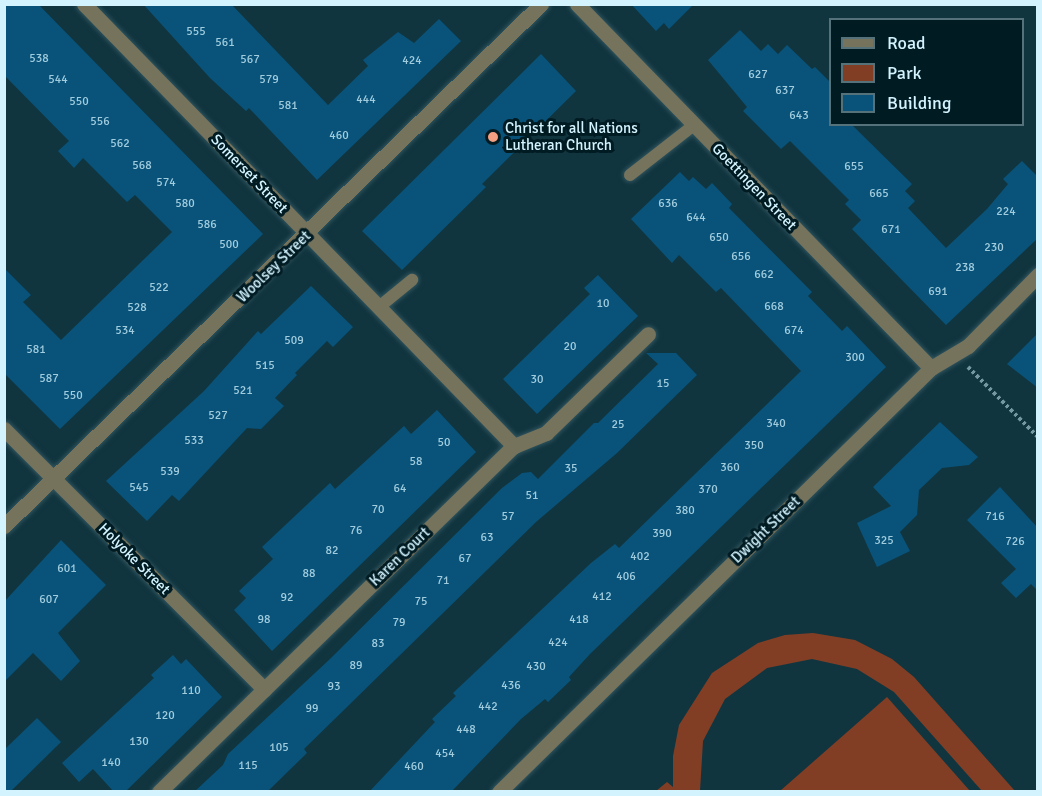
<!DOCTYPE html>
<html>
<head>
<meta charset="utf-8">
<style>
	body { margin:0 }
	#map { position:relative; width:1042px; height:796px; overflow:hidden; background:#11353f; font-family:Signika,sans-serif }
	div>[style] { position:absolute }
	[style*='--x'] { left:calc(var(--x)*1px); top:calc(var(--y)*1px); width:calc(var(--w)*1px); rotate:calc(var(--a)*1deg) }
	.green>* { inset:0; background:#823e25 }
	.building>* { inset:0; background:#09537a }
	.path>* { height:4px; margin-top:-2px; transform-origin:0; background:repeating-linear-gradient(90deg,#7497a1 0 3px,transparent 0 6px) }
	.roads { filter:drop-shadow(0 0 2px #30545e) drop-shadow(0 0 2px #30545e) }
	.service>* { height:12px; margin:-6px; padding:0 6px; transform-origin:6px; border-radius:6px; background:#76735c }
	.minor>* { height:15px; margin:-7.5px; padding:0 7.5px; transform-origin:7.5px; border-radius:7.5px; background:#76735c }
	.dots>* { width:16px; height:16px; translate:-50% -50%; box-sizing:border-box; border:3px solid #011b23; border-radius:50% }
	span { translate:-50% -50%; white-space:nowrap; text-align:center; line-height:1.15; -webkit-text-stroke:6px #011b23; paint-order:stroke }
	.number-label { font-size:12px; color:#a0ccde }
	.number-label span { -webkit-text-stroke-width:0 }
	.poi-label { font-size:15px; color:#d3f4ff }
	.left { translate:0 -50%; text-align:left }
	.street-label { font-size:15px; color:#d3f4ff }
	.frame { position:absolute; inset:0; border:6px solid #d3f4ff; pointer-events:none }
	.legend { position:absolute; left:829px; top:18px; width:195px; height:108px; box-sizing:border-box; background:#011b23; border:2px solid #55727b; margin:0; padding:8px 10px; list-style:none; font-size:18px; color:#d3f4ff }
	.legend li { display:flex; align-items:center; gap:12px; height:30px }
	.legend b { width:30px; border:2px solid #55727b }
</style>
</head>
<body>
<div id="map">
	<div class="green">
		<div style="clip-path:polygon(813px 633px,855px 640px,892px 659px,914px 677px,1015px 791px,982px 791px,894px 692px,857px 669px,812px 659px,767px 668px,725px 699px,703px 741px,700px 791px,656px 791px,667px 782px,673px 787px,673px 756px,679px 725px,712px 673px,758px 643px,785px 635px)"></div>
		<div style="clip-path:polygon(887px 697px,970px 791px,780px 791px)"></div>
	</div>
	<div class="building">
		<div style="clip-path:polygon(4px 4px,38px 4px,263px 234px,60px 429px,4px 373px,4px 268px,31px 295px,23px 302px,61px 340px,172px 232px,135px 195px,127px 202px,83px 158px,74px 168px,58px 151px,69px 141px,4px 75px)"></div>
		<div style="clip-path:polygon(143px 4px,231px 4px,328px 105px,368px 66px,363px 60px,398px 32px,414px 43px,439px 19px,461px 41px,317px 180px,249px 108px,246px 111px,210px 78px)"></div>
		<div style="clip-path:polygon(631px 4px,694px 4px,669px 29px,664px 23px,656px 31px)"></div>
		<div style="clip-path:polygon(740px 30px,761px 51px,768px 44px,778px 54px,787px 45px,812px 69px,815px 67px,831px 83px,831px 124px,851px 124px,912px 184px,905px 191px,915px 201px,908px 208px,946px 248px,987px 209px,1008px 184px,1003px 179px,1022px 161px,1038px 177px,1038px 238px,946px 325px,852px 229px,861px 220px,845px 204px,849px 200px,790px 141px,781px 149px,743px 111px,747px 107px,708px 60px)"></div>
		<div style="clip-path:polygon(541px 54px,576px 91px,482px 184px,486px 187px,402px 270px,362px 231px)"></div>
		<div style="clip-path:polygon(680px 172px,689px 181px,693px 177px,706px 189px,712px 183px,732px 204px,729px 208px,812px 292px,808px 296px,842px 331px,847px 326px,886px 367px,590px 654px,569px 677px,571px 680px,548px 702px,545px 699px,521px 719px,451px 792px,369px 792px,435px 722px,432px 719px,456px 696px,453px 693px,591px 563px,615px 544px,619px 548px,801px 371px,721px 288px,716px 292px,679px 255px,672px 263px,631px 219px)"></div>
		<div style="clip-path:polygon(598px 275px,638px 316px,537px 414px,503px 379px,590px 294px,584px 288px)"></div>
		<div style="clip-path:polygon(311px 286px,353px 327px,333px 347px,327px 341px,295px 373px,297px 375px,275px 398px,284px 406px,261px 429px,247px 428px,179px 501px,172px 495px,147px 521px,106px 481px,204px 391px,258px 331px,261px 334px)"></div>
		<div style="clip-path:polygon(1038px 333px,1038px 388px,1007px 364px)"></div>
		<div style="clip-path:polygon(646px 353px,676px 353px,697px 375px,617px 453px,536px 522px,304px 749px,307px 753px,267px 792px,194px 792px,223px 765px,228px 754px,330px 659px,502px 488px,522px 473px,531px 472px,538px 479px,594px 423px,598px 423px,658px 364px)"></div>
		<div style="clip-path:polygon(437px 410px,476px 452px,272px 651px,234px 610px,246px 598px,239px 591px,273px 559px,262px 547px,330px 483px,335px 489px,404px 426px,411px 434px)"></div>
		<div style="clip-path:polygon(940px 422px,978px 457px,969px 465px,942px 468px,919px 490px,917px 515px,900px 532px,910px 551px,877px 567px,857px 523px,891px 506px,873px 487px)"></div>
		<div style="clip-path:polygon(1000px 487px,1038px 528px,1038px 591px,1031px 584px,1016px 598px,1001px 583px,1016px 569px,967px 520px)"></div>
		<div style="clip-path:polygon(61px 540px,106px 585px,58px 633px,80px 661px,61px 681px,33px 653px,4px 682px,4px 602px)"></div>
		<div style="clip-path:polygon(173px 655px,181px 664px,186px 659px,222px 697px,125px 792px,114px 792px,93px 769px,79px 782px,62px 763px,154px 678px,151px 675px)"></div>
		<div style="clip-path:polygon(37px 718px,61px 742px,10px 792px,4px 792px,4px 750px)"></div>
	</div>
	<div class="path">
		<div style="--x:968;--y:367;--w:99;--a:45"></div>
	</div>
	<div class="roads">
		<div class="service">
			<div style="--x:630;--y:175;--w:81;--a:-38"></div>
			<div style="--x:379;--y:307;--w:43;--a:-39.3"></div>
		</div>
		<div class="minor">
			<div style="--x:84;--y:4;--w:617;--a:45.79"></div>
			<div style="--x:577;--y:4;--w:508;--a:45.8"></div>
			<div style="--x:4;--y:429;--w:368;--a:45"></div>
			<div style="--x:4;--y:526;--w:749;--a:-44.19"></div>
			<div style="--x:159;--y:792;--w:496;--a:-44.3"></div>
			<div style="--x:514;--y:446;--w:35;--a:-22"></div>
			<div style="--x:546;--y:433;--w:142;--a:-44.1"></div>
			<div style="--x:499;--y:792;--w:605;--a:-44.46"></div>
			<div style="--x:931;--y:368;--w:43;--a:-30.7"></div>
			<div style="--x:968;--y:346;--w:100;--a:-45.4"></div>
		</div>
	</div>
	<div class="dots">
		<div style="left:493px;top:137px;background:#f39f82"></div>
	</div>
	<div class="number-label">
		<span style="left:196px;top:32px">555</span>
		<span style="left:225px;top:43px">561</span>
		<span style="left:39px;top:59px">538</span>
		<span style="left:250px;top:60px">567</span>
		<span style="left:412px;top:61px">424</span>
		<span style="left:758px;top:75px">627</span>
		<span style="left:58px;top:80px">544</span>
		<span style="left:269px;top:80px">579</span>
		<span style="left:785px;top:91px">637</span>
		<span style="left:366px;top:100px">444</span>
		<span style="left:79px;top:102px">550</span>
		<span style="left:288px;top:106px">581</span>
		<span style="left:799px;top:116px">643</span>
		<span style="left:100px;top:122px">556</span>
		<span style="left:339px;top:136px">460</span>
		<span style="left:120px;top:144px">562</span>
		<span style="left:142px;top:166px">568</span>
		<span style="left:854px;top:167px">655</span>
		<span style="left:166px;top:183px">574</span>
		<span style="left:879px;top:194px">665</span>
		<span style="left:185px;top:204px">580</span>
		<span style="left:668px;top:204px">636</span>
		<span style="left:1006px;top:212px">224</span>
		<span style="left:696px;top:218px">644</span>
		<span style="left:207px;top:225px">586</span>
		<span style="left:891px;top:230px">671</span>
		<span style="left:719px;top:238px">650</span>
		<span style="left:229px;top:245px">500</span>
		<span style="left:994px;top:248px">230</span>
		<span style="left:741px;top:257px">656</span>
		<span style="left:965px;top:268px">238</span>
		<span style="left:764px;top:275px">662</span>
		<span style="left:159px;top:288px">522</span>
		<span style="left:938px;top:292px">691</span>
		<span style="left:603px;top:304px">10</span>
		<span style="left:774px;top:307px">668</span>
		<span style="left:137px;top:308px">528</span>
		<span style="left:125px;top:331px">534</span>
		<span style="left:794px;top:331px">674</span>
		<span style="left:294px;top:341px">509</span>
		<span style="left:570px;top:347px">20</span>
		<span style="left:36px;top:350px">581</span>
		<span style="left:855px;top:358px">300</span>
		<span style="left:265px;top:366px">515</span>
		<span style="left:49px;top:379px">587</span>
		<span style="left:537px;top:380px">30</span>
		<span style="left:663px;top:384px">15</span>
		<span style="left:243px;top:391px">521</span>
		<span style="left:73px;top:396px">550</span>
		<span style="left:218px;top:416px">527</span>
		<span style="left:776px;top:424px">340</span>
		<span style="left:618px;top:425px">25</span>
		<span style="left:194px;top:441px">533</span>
		<span style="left:444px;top:443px">50</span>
		<span style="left:754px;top:446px">350</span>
		<span style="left:416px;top:462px">58</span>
		<span style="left:730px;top:468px">360</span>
		<span style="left:571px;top:469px">35</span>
		<span style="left:170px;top:472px">539</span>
		<span style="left:139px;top:488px">545</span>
		<span style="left:400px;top:489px">64</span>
		<span style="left:708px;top:490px">370</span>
		<span style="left:532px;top:496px">51</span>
		<span style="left:378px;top:510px">70</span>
		<span style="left:685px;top:511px">380</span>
		<span style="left:508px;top:517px">57</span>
		<span style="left:995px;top:517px">716</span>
		<span style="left:356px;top:531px">76</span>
		<span style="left:662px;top:534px">390</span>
		<span style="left:487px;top:538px">63</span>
		<span style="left:884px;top:541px">325</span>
		<span style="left:1015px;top:542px">726</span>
		<span style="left:332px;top:551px">82</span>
		<span style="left:640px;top:557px">402</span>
		<span style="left:465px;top:559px">67</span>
		<span style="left:67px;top:569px">601</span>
		<span style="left:309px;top:574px">88</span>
		<span style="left:626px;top:577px">406</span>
		<span style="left:443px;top:581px">71</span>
		<span style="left:602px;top:597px">412</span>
		<span style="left:287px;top:598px">92</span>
		<span style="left:49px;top:600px">607</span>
		<span style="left:421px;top:602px">75</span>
		<span style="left:264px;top:620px">98</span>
		<span style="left:579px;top:620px">418</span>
		<span style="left:399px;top:623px">79</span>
		<span style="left:558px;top:643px">424</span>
		<span style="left:378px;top:644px">83</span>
		<span style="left:356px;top:666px">89</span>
		<span style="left:536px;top:667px">430</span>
		<span style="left:511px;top:686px">436</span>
		<span style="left:334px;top:687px">93</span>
		<span style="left:191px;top:691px">110</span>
		<span style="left:488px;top:707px">442</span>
		<span style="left:312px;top:709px">99</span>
		<span style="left:165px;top:716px">120</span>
		<span style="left:466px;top:730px">448</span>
		<span style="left:139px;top:742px">130</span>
		<span style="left:279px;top:748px">105</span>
		<span style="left:445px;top:754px">454</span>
		<span style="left:111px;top:763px">140</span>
		<span style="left:248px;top:766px">115</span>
		<span style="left:414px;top:767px">460</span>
	</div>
	<div class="poi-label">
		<span class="left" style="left:505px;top:137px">Christ for all Nations<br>Lutheran Church</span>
	</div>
	<div class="street-label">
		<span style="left:249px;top:174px;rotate:46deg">Somerset Street</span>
		<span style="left:754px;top:187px;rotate:46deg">Goettingen Street</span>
		<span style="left:274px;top:267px;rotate:-44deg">Woolsey Street</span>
		<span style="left:766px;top:530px;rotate:-44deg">Dwight Street</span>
		<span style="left:400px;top:557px;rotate:-44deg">Karen Court</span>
		<span style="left:134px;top:559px;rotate:45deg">Holyoke Street</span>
	</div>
	<div class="frame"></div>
	<ul class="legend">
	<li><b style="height:8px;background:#76735c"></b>Road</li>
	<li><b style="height:16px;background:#823e25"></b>Park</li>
	<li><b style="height:16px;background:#09537a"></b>Building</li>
	</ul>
</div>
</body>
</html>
